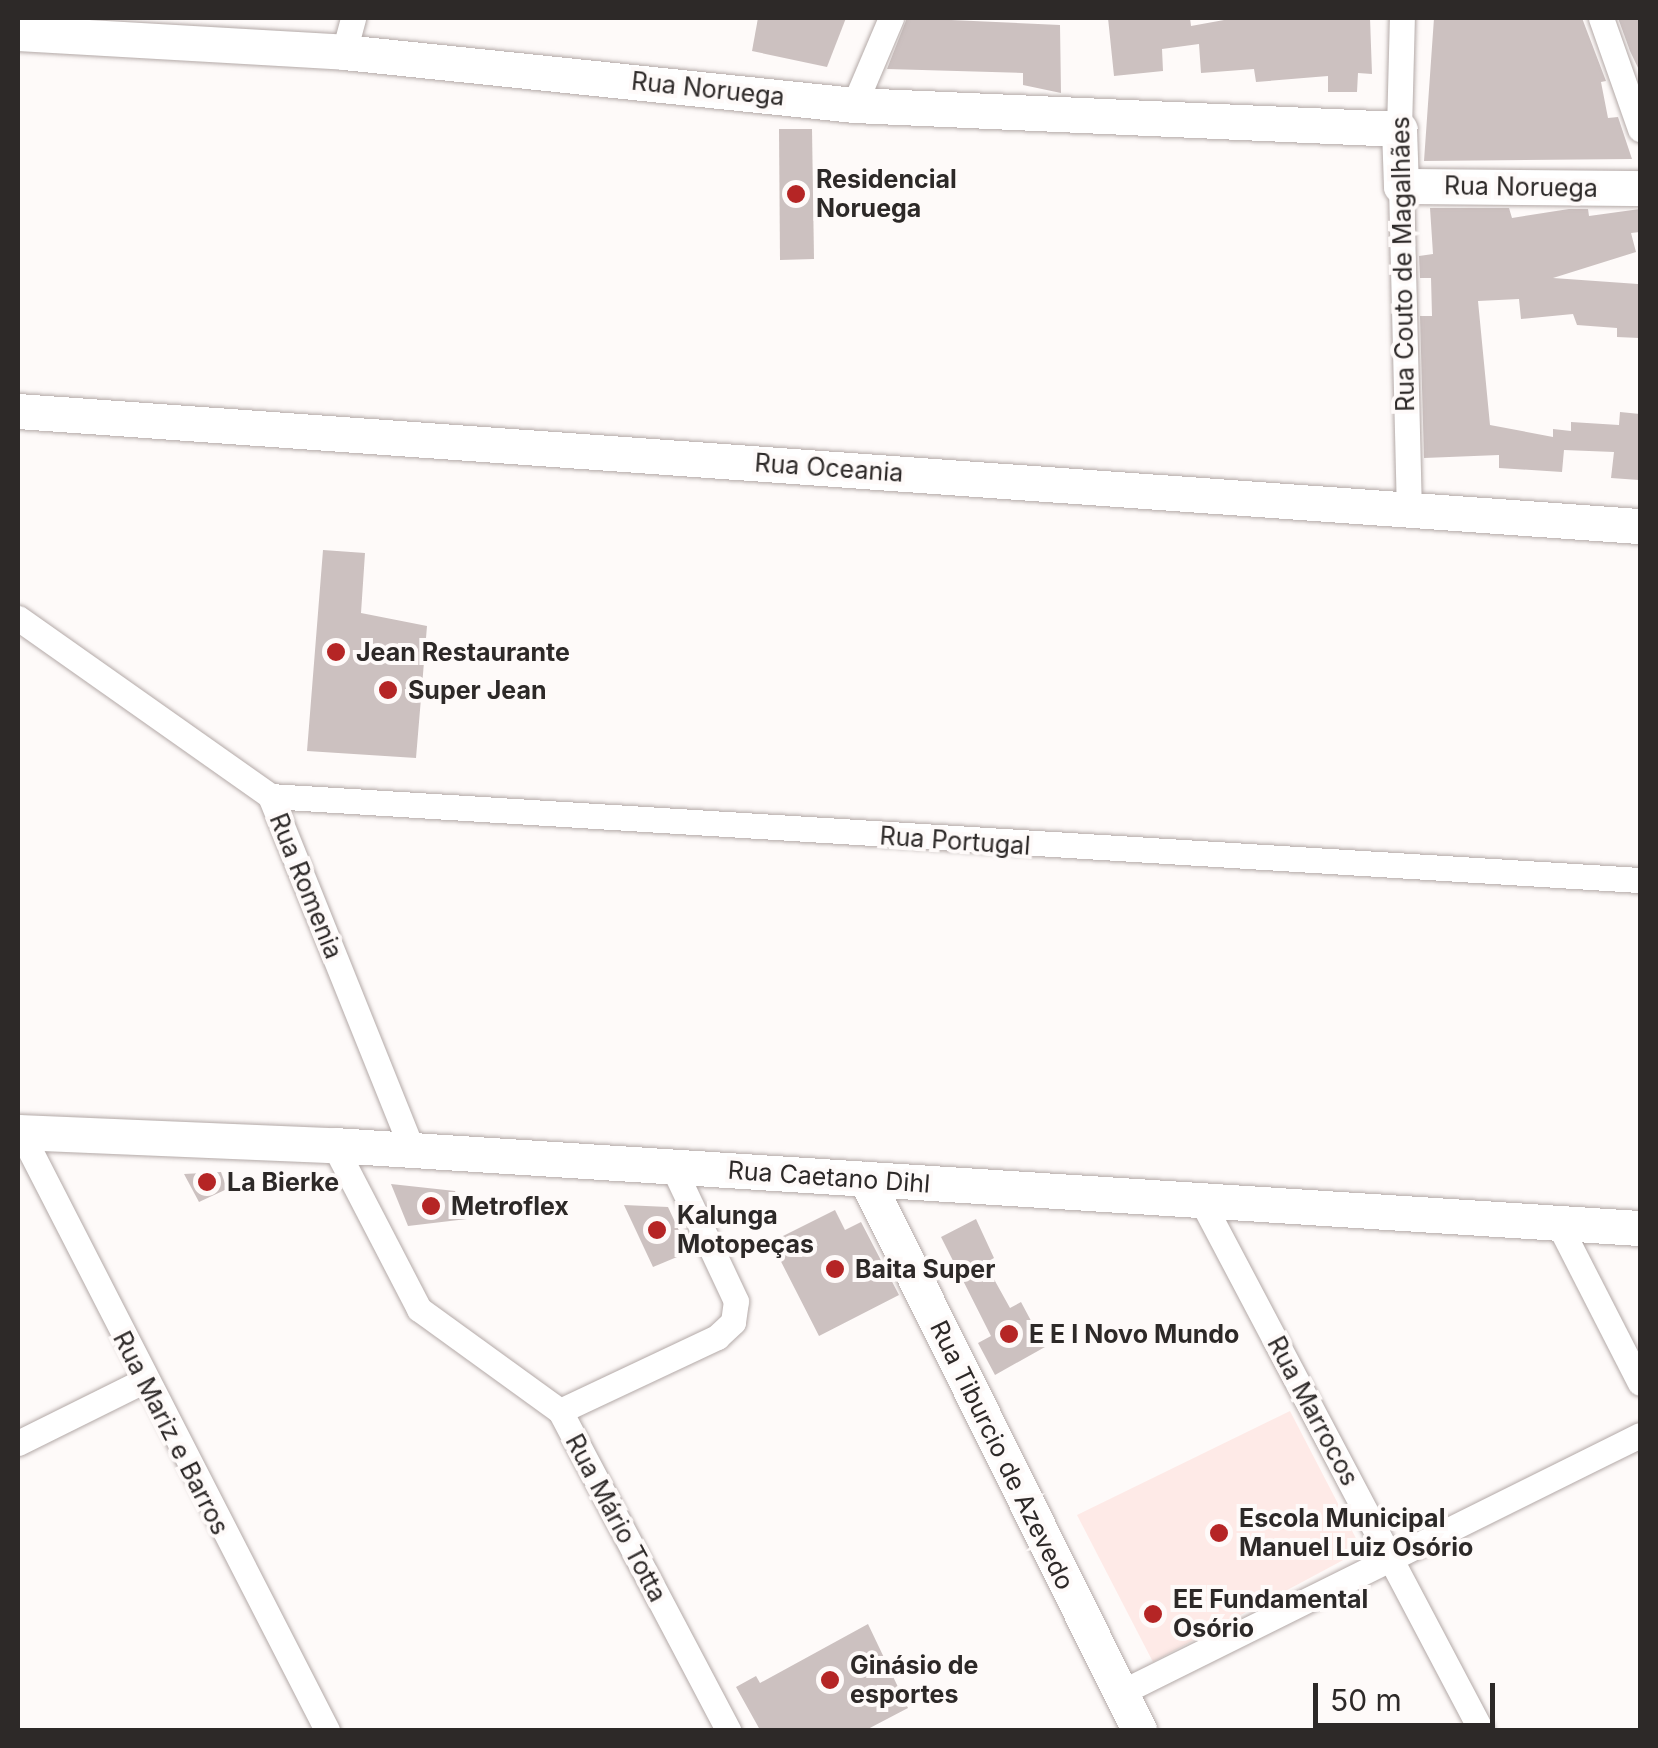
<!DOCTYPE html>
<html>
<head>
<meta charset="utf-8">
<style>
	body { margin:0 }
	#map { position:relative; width:1658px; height:1748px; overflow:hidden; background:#fefaf9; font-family:Inter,sans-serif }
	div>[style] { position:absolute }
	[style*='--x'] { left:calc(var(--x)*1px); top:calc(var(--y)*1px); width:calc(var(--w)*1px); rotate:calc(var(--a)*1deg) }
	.built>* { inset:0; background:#feeae7 }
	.building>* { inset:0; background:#ccc1c0 }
	.roads { filter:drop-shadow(0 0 2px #b3a9a7) drop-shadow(0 0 2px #b3a9a7) }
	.street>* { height:25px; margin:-12.5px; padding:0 12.5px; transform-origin:12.5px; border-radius:12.5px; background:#fff }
	.secondary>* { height:35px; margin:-17.5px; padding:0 17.5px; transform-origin:17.5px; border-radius:17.5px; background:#fff }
	.dots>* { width:28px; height:28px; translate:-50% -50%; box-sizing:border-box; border:5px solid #fefaf9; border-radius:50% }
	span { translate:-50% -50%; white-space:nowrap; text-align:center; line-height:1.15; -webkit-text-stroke:8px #fefaf9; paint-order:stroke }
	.street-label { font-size:25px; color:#2d2928 }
	.poi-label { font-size:25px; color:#2d2928; font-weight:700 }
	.left { translate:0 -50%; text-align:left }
	.frame { position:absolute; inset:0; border:20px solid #2d2928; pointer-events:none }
	.scale { position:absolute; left:1313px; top:1683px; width:182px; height:45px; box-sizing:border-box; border:5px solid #2d2928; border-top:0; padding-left:12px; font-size:30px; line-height:35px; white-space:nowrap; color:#2d2928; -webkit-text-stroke:8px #fefaf9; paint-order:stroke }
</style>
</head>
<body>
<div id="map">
	<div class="built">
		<div style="clip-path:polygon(1290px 1411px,1362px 1550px,1153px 1662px,1077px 1515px)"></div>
	</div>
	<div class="building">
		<div style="clip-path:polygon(758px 18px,846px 18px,827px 67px,752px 51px)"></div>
		<div style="clip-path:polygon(907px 18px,1060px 25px,1061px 93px,1023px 85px,1023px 73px,887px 69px)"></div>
		<div style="clip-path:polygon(1108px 18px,1190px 18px,1191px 26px,1235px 18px,1370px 18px,1372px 74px,1358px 73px,1357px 92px,1328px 92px,1328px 76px,1256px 82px,1254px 69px,1201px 73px,1199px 44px,1162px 49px,1163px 71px,1114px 76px)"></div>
		<div style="clip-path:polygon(1434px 18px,1582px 18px,1606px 81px,1601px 82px,1608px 118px,1618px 117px,1632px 159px,1424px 161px)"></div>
		<div style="clip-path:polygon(1618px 18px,1640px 18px,1640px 72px,1630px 51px)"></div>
		<div style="clip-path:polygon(779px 129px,812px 129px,814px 259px,780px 260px)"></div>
		<div style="clip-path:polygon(1430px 208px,1509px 208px,1512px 218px,1569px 209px,1588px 209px,1589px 216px,1640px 209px,1640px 232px,1631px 233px,1636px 252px,1553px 278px,1638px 284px,1639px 338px,1617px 337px,1617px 328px,1577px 325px,1573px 314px,1521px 319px,1519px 299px,1478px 301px,1490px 425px,1553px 437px,1553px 429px,1571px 431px,1571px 422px,1619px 425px,1620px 412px,1640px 414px,1639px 480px,1611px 478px,1614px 452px,1564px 450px,1562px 472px,1499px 468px,1499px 455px,1424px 458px,1420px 316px,1432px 316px,1431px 278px,1420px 278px,1419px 256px,1433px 254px)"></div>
		<div style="clip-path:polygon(323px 550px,365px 553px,361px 613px,427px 626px,416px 758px,307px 751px)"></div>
		<div style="clip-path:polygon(221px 1172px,227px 1189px,199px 1202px,184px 1174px)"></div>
		<div style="clip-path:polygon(391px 1184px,455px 1191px,467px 1219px,408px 1226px)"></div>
		<div style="clip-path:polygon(624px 1205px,668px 1207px,689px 1252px,653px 1267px)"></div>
		<div style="clip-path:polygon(835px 1210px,845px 1230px,861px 1222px,899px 1295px,819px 1336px,771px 1242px)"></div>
		<div style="clip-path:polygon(976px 1219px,994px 1258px,985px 1263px,1010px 1308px,1021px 1302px,1045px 1347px,995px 1375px,978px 1343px,991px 1336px,941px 1237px)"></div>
		<div style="clip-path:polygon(868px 1624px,908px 1708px,866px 1730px,760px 1730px,736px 1687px,756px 1676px,760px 1683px)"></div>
	</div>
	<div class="roads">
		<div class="street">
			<div style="--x:1601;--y:18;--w:118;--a:70.6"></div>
			<div style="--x:344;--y:52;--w:35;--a:-75"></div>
			<div style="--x:854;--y:105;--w:95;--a:-67"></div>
			<div style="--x:1399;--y:129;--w:111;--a:-88.5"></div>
			<div style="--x:1401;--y:186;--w:325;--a:88.6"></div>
			<div style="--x:18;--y:618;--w:309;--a:35.2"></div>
			<div style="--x:270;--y:796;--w:381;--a:68.1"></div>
			<div style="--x:270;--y:796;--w:1373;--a:3.51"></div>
			<div style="--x:18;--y:1127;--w:678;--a:62.87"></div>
			<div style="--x:334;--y:1145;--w:185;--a:62.6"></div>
			<div style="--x:419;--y:1309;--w:174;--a:35.9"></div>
			<div style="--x:560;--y:1411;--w:361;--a:62.2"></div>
			<div style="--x:1200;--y:1198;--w:602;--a:62.16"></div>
			<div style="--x:1556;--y:1219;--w:184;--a:62.9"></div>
			<div style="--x:560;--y:1411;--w:174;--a:-25.2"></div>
			<div style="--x:717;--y:1337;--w:22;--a:-43"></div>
			<div style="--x:733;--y:1322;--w:21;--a:-82"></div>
			<div style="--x:736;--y:1301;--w:148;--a:-115.2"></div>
			<div style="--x:18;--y:1443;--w:140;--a:-26.4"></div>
			<div style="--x:1120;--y:1693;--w:580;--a:-26.39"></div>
		</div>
		<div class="secondary">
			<div style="--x:18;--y:33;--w:327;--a:3.3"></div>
			<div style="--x:344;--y:52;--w:513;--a:5.93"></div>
			<div style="--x:854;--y:105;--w:546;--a:2.52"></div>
			<div style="--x:1399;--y:129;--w:57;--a:88"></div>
			<div style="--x:1401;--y:186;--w:239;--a:0.5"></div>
			<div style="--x:18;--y:411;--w:1626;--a:4.06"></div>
			<div style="--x:18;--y:1132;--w:316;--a:2.4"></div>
			<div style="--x:334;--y:1145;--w:1309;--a:3.64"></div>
			<div style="--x:866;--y:1179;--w:615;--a:63.64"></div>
		</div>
	</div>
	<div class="dots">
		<div style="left:796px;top:194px;background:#b52525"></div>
		<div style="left:336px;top:652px;background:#b52525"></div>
		<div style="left:388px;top:690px;background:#b52525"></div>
		<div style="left:207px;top:1182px;background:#b52525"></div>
		<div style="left:431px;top:1206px;background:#b52525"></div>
		<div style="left:657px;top:1230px;background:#b52525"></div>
		<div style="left:835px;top:1269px;background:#b52525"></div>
		<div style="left:1009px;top:1334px;background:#b52525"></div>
		<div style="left:1219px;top:1533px;background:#b52525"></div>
		<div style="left:1153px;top:1614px;background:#b52525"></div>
		<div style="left:830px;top:1680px;background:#b52525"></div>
	</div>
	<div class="street-label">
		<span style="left:708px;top:89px;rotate:6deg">Rua Noruega</span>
		<span style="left:1521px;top:187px;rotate:1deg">Rua Noruega</span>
		<span style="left:1403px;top:264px;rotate:-91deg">Rua Couto de Magalhães</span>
		<span style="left:829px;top:468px;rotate:4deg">Rua Oceania</span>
		<span style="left:955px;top:841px;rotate:4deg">Rua Portugal</span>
		<span style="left:306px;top:886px;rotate:68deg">Rua Romenia</span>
		<span style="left:829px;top:1177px;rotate:4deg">Rua Caetano Dihl</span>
		<span style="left:1313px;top:1411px;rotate:62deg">Rua Marrocos</span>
		<span style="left:171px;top:1433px;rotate:63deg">Rua Mariz e Barros</span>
		<span style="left:1002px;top:1455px;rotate:64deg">Rua Tiburcio de Azevedo</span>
		<span style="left:616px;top:1518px;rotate:62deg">Rua Mário Totta</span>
	</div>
	<div class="poi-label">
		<span class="left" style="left:816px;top:194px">Residencial<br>Noruega</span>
		<span class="left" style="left:356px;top:652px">Jean Restaurante</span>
		<span class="left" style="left:408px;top:690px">Super Jean</span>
		<span class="left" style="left:227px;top:1182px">La Bierke</span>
		<span class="left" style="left:451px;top:1206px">Metroflex</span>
		<span class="left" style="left:677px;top:1230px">Kalunga<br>Motopeças</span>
		<span class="left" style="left:855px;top:1269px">Baita Super</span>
		<span class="left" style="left:1029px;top:1334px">E E I Novo Mundo</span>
		<span class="left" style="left:1239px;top:1533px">Escola Municipal<br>Manuel Luiz Osório</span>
		<span class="left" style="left:1173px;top:1614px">EE Fundamental<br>Osório</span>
		<span class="left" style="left:850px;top:1680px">Ginásio de<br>esportes</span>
	</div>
	<div class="frame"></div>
	<div class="scale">50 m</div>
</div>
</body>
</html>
